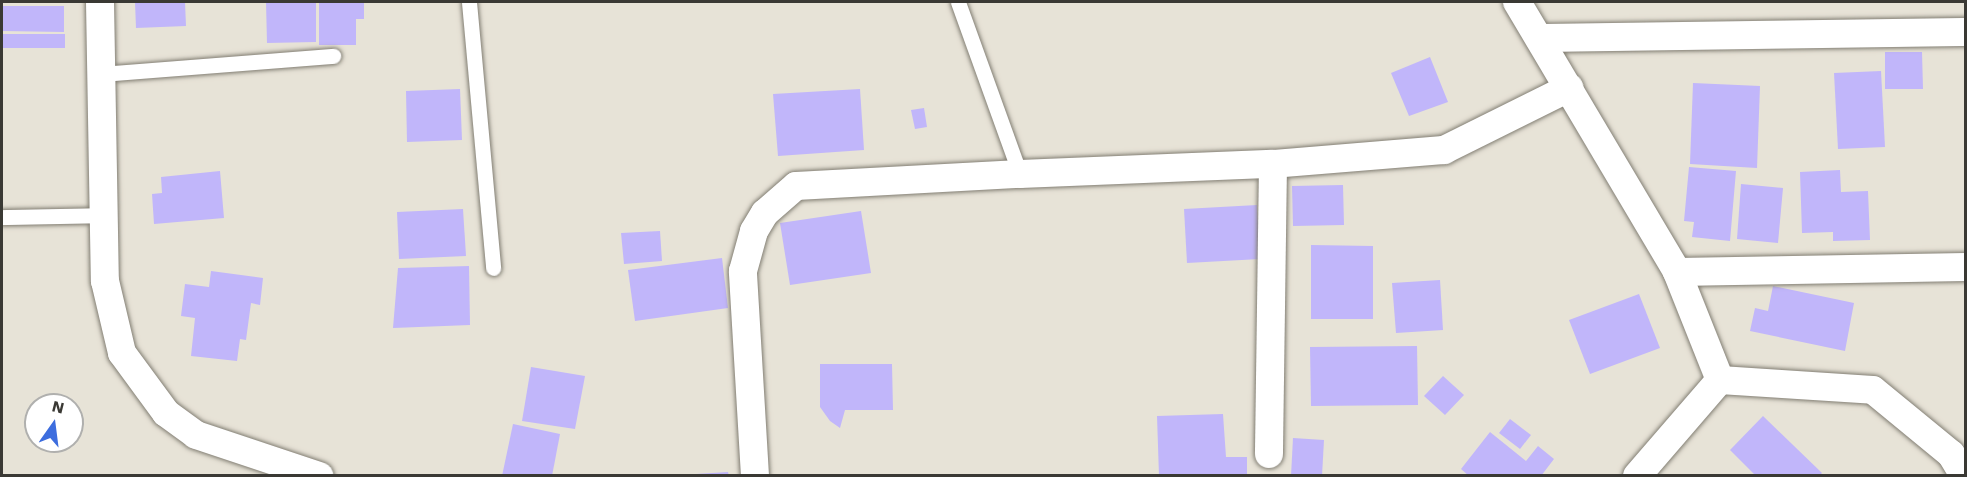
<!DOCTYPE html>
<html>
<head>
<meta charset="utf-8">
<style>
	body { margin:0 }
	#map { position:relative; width:1967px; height:477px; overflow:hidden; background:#e7e3d7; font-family:"Work Sans",sans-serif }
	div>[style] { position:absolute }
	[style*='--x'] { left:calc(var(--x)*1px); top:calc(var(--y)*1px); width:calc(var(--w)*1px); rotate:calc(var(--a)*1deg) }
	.building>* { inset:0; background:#c1b6fa }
	.roads { filter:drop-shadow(0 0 2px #827e73) drop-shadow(0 0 2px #827e73) }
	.service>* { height:15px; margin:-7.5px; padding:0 7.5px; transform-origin:7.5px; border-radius:7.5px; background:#fff }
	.minor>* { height:28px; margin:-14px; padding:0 14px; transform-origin:14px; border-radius:14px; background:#fff }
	span { translate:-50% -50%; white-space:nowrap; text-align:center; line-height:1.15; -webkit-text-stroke:5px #fff; paint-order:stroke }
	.frame { position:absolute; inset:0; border:3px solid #3a3934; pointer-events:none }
	.north { position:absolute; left:24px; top:393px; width:60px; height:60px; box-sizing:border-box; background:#fff; border:2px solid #b0b0ae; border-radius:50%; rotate:14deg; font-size:16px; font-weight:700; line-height:24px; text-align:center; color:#3a3934 }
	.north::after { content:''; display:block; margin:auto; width:21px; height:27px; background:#3d6dde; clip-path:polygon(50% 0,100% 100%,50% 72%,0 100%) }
</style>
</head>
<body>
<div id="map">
	<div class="building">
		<div style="clip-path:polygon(135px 2px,185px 2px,186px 26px,136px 28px)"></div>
		<div style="clip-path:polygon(266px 2px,316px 2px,316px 42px,267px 43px)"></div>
		<div style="clip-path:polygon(319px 2px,364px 2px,364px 19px,356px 19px,356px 45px,319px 45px)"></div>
		<div style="clip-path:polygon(2px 6px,64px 6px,64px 32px,2px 31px)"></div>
		<div style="clip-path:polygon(2px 34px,65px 34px,65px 48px,2px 48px)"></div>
		<div style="clip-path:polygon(1885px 52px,1922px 52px,1923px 89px,1885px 89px)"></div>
		<div style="clip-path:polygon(1430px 57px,1448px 102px,1409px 116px,1391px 73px)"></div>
		<div style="clip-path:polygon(1881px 71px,1885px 147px,1838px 149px,1834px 73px)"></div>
		<div style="clip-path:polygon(1693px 83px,1760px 86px,1757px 168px,1690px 164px)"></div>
		<div style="clip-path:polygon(460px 89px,462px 140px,407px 142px,406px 91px)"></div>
		<div style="clip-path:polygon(860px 89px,864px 150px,778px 156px,773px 94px)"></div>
		<div style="clip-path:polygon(924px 108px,927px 127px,915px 129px,911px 110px)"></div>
		<div style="clip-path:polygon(1689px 167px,1736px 171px,1730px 241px,1692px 237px,1694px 222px,1684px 221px)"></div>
		<div style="clip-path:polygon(1840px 170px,1841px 192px,1868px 191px,1870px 240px,1833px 241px,1833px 232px,1802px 233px,1800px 172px)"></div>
		<div style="clip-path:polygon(220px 171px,224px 218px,154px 224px,152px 194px,162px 193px,161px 177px)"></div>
		<div style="clip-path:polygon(1741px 184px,1783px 188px,1778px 243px,1737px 239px)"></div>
		<div style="clip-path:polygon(1343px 185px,1344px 225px,1293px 226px,1292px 186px)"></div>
		<div style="clip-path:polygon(1257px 205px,1260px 259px,1187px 263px,1184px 209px)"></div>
		<div style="clip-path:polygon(463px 209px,466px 256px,399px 259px,397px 212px)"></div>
		<div style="clip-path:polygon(861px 211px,871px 273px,790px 285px,780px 223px)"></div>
		<div style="clip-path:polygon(660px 231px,662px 261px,624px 264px,621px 233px)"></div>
		<div style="clip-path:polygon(1311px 245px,1373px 246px,1373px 319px,1311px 319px)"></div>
		<div style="clip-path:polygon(722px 258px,728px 308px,635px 321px,628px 270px)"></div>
		<div style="clip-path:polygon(469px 266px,470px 325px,393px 328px,398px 268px)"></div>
		<div style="clip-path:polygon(211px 271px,263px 278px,260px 305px,251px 303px,246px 340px,240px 339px,237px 361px,191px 356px,195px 318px,181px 316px,185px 284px,209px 287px)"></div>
		<div style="clip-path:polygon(1440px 280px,1443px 330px,1396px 333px,1392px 283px)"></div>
		<div style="clip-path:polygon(1773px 286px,1854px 303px,1845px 351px,1750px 331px,1755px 308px,1768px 311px)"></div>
		<div style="clip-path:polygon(1639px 294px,1660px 348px,1590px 374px,1569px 320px)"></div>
		<div style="clip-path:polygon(1417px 346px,1418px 405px,1311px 406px,1310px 347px)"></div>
		<div style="clip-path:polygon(820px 364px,892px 364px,893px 410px,845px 410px,840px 428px,830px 421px,820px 407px)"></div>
		<div style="clip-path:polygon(531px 367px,585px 376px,575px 429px,522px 421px)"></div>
		<div style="clip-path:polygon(1443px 376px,1464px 395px,1445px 415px,1424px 396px)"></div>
		<div style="clip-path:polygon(1223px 414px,1226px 457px,1247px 457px,1247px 476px,1159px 476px,1157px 416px)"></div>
		<div style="clip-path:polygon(1763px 416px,1822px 473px,1819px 476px,1756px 476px,1730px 450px)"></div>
		<div style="clip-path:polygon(1510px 419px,1531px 435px,1520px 449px,1499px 433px)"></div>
		<div style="clip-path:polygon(513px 424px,560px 434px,552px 476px,502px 476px)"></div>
		<div style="clip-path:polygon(1490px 432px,1526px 461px,1538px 446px,1554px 459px,1541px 476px,1469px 476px,1461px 469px)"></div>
		<div style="clip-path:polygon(1293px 438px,1324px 440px,1322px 476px,1291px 476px)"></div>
		<div style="clip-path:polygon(728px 472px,729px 476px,696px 476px,696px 474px)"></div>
	</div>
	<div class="roads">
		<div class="service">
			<div style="--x:469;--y:2;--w:267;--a:84.8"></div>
			<div style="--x:958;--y:2;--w:183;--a:70.2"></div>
			<div style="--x:102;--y:74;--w:232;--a:-4.5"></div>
			<div style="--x:2;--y:217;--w:102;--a:-1.1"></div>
		</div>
		<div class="minor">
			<div style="--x:100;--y:2;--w:279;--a:89"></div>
			<div style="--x:105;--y:281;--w:74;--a:76.7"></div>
			<div style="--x:122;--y:353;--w:74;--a:53.7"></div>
			<div style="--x:166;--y:413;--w:37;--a:36"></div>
			<div style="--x:196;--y:435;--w:130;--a:18.4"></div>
			<div style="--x:1517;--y:2;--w:314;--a:59.3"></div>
			<div style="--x:1677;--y:272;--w:116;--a:68.3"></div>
			<div style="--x:1720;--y:380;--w:153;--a:3.7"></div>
			<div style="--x:1873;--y:390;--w:101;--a:39.4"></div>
			<div style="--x:1951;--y:454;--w:26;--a:59"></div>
			<div style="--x:1539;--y:38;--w:427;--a:-0.8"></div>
			<div style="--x:1273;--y:164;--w:172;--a:-4.7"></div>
			<div style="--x:1444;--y:150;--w:140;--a:-26.4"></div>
			<div style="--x:1677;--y:272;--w:289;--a:-1"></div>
			<div style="--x:755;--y:476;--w:205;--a:-93.4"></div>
			<div style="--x:743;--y:271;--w:41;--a:-74.6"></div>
			<div style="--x:754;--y:231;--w:21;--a:-59"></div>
			<div style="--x:765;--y:213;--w:41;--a:-41.1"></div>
			<div style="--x:796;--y:186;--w:224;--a:-3.1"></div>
			<div style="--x:1020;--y:174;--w:253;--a:-2.3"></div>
			<div style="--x:1273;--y:164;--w:290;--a:90.8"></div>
			<div style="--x:1637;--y:476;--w:127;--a:-49.2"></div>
		</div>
	</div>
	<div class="frame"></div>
	<div class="north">N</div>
</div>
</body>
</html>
